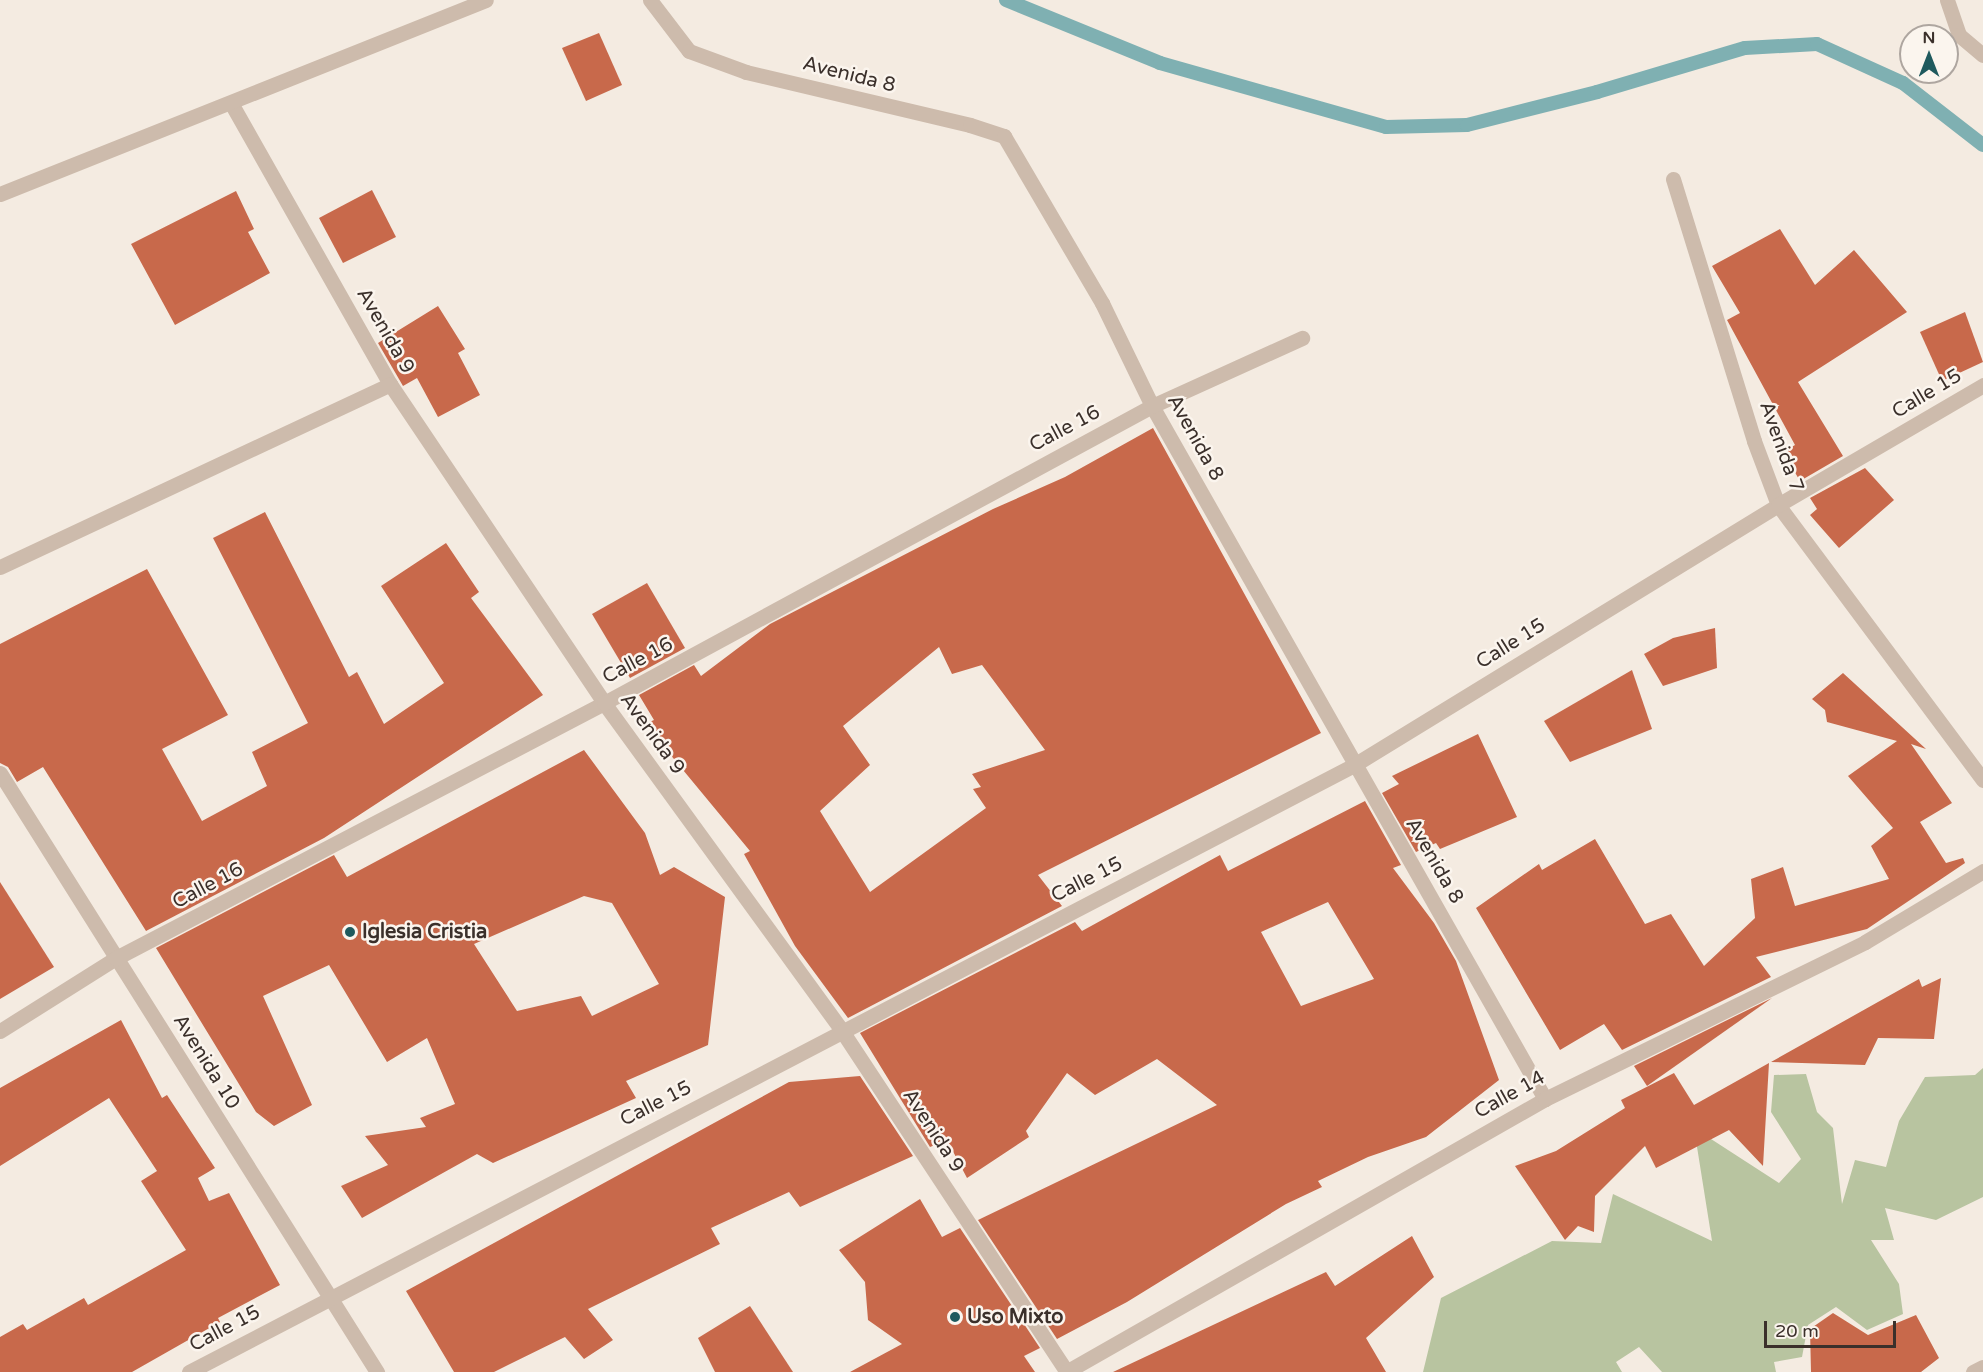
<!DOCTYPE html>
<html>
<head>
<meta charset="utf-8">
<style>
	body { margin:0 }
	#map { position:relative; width:1983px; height:1372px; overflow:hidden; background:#f4ebe1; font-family:"Varela Round",sans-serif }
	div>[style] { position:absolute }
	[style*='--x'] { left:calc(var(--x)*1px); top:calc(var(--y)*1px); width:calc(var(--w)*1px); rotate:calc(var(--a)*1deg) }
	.green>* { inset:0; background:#b8c4a0 }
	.stream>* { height:14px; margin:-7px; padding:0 7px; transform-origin:7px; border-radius:7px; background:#7fb0b2 }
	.building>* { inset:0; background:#c8694b }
	.minor>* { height:15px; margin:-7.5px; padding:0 7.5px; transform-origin:7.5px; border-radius:7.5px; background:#cdbbac }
	.dots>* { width:16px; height:16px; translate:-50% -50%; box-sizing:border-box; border:3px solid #fbf5ee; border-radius:50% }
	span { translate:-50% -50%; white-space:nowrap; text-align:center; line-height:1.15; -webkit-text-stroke:5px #fbf5ee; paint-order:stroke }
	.street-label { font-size:20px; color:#3b302b }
	.poi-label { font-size:20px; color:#3b302b; font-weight:700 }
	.left { translate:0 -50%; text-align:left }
	.north { position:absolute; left:1899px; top:24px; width:60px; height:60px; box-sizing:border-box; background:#fbf5ee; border:2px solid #aea6a0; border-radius:50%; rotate:0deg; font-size:16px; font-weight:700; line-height:24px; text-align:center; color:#3b302b }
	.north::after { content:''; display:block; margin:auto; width:21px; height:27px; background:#1f5a5e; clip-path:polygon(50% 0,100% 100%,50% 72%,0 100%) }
	.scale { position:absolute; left:1764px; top:1321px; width:132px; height:27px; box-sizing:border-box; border:3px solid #3b302b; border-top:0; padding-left:8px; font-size:18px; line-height:21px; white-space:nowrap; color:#3b302b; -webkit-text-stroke:4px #fbf5ee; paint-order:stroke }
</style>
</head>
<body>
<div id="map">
	<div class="green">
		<div style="clip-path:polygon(1983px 1068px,1983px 1197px,1936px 1220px,1885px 1208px,1894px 1240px,1871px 1240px,1899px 1284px,1903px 1314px,1867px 1330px,1836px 1307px,1808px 1325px,1802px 1357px,1774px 1362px,1776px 1372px,1662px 1372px,1639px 1347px,1616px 1362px,1622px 1372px,1423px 1372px,1441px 1298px,1552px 1241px,1601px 1243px,1613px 1194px,1712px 1241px,1694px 1128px,1779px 1183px,1801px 1159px,1771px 1112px,1774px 1075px,1806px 1074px,1817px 1112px,1833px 1128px,1842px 1204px,1855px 1160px,1886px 1167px,1899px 1121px,1925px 1077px,1975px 1075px)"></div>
	</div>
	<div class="stream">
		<div style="--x:1006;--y:0;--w:166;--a:22.2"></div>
		<div style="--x:1160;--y:63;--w:235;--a:15.8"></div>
		<div style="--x:1386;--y:127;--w:81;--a:-1.4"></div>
		<div style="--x:1467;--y:125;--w:134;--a:-14.2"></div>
		<div style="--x:1597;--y:92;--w:154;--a:-16.6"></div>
		<div style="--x:1745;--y:48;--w:72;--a:-3.2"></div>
		<div style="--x:1817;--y:44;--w:94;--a:24.4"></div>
		<div style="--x:1903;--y:83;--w:101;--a:37.8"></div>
	</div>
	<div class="building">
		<div style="clip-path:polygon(599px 33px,622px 85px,586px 101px,562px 48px)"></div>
		<div style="clip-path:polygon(372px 190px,396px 237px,343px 263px,319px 218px)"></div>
		<div style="clip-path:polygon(236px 191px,254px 229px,248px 232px,270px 273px,175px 325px,131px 244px)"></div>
		<div style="clip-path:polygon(1780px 229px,1815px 285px,1854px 250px,1907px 312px,1798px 382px,1843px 456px,1800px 481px,1783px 452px,1795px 445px,1727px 320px,1740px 313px,1712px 266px)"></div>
		<div style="clip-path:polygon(438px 306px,465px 349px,458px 353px,480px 395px,438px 417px,417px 378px,403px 386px,378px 343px)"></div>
		<div style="clip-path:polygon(1965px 312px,1983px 362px,1942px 381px,1920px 332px)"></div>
		<div style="clip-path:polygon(evenodd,1153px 428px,1321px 733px,1038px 875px,1062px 906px,848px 1018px,795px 946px,744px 854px,750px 851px,645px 724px,654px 720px,639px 695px,694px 665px,701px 676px,770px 624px,993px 509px,1065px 477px,1153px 428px,939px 647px,952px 674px,982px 665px,1045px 750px,972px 774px,981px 787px,973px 789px,986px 808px,870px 892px,820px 811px,870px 765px,843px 726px,939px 647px)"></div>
		<div style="clip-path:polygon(1865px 468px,1894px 500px,1839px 548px,1810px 515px,1817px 509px,1810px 498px)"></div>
		<div style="clip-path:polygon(265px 512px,349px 677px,357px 672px,384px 724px,444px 683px,381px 586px,446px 543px,479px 592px,471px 598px,543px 695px,324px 838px,146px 931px,43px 767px,17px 782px,8px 767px,0 763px,0 644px,147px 569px,228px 715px,162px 749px,202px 821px,267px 786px,252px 752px,308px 723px,213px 538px)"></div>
		<div style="clip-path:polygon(647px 583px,685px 648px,630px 678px,592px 614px)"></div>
		<div style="clip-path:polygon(1715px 628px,1717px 668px,1663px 686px,1644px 654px,1673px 638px)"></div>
		<div style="clip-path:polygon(1632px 670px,1652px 729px,1570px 762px,1544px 721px)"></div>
		<div style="clip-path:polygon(1843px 673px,1926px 749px,1911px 744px,1952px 803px,1920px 822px,1946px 863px,1963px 858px,1965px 863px,1867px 929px,1756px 957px,1771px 977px,1622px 1050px,1604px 1024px,1560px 1050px,1476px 908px,1539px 864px,1542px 870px,1595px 839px,1645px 924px,1671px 914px,1704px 966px,1755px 918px,1751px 879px,1783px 867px,1795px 906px,1889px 879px,1871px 846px,1893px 828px,1848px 776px,1897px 741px,1827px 722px,1825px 710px,1812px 699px)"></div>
		<div style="clip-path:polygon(1478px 734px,1517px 817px,1440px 849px,1436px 843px,1416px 852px,1382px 793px,1399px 784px,1392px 776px)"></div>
		<div style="clip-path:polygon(evenodd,584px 750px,645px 833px,660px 875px,674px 867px,725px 897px,708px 1045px,626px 1081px,636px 1098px,493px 1163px,477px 1154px,362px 1218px,341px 1186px,388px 1165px,365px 1136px,426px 1127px,420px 1118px,455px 1104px,427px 1038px,387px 1062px,329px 965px,263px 996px,312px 1105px,274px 1126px,256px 1112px,156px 948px,334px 855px,347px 877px,584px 750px,584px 896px,612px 903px,659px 984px,592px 1016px,581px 996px,517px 1011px,474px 944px,584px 896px)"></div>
		<div style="clip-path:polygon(evenodd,1365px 801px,1401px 865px,1393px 868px,1434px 923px,1456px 961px,1499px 1080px,1426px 1137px,1368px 1157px,1318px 1181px,1322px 1187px,1286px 1204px,1127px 1302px,1057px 1339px,978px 1220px,1217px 1105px,1157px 1059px,1095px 1095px,1067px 1073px,1026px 1131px,1029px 1137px,967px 1178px,947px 1140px,930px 1147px,860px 1033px,1075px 922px,1082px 931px,1220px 855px,1228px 871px,1365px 801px,1328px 902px,1374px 979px,1301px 1006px,1261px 932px,1328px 902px)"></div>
		<div style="clip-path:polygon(0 882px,54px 967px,0 999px)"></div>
		<div style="clip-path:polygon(1941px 978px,1934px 1039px,1878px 1038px,1865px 1065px,1771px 1062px,1919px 979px,1922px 987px)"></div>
		<div style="clip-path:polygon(1772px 998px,1647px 1086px,1634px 1066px)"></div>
		<div style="clip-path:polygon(121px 1020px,162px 1098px,167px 1095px,215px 1168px,198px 1178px,209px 1201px,229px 1193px,280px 1285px,218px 1318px,220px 1322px,132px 1372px,0 1372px,0 1337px,23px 1324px,27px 1330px,84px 1298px,88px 1305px,186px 1250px,141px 1181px,157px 1171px,109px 1098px,0 1166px,0 1088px)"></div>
		<div style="clip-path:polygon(1769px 1063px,1763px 1166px,1729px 1130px,1656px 1168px,1645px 1146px,1595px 1196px,1594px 1232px,1578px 1226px,1565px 1240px,1515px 1166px,1556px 1151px,1625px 1108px,1621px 1100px,1674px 1073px,1694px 1105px)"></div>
		<div style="clip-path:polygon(860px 1076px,913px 1156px,800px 1207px,789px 1192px,711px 1228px,720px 1244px,588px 1309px,613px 1340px,584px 1359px,565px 1337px,494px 1372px,454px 1372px,406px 1291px,789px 1082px)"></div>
		<div style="clip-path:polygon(920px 1199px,942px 1237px,960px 1228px,1040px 1348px,1024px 1356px,1035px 1372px,850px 1372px,902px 1344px,868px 1320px,865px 1282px,839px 1250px)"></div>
		<div style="clip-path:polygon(1412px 1236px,1434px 1277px,1366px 1338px,1386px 1372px,1113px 1372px,1326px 1272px,1335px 1286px)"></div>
		<div style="clip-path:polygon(750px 1306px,793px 1372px,715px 1372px,698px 1338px)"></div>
		<div style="clip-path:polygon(1833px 1313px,1868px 1335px,1916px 1315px,1939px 1358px,1921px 1372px,1811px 1372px,1810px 1329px)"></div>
	</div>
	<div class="minor">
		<div style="--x:650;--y:0;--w:64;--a:52.6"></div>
		<div style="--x:689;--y:51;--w:61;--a:20.2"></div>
		<div style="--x:746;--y:72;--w:230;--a:13.3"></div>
		<div style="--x:970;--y:125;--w:36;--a:18"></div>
		<div style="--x:1004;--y:136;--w:194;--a:59.6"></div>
		<div style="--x:1102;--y:303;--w:114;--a:64.1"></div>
		<div style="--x:1152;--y:406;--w:797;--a:60.44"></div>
		<div style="--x:1947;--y:0;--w:37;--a:71"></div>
		<div style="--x:1959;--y:35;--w:31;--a:40"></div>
		<div style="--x:231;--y:103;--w:323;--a:60.5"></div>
		<div style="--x:390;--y:384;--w:384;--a:56.1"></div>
		<div style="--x:604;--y:703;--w:405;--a:54"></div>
		<div style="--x:842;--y:1031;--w:409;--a:56.6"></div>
		<div style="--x:1673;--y:179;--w:274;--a:72.8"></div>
		<div style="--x:1754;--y:441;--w:68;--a:69.4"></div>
		<div style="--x:1778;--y:505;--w:343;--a:53.3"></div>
		<div style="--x:0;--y:194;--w:523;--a:-21.76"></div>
		<div style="--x:0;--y:567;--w:431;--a:-25.1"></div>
		<div style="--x:0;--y:773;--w:708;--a:57.81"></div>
		<div style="--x:0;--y:1031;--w:137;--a:-32.2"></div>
		<div style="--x:116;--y:958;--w:551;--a:-27.59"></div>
		<div style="--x:604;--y:703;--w:623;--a:-28.46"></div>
		<div style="--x:1152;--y:406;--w:165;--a:-24.4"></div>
		<div style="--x:189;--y:1372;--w:1314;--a:-27.52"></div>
		<div style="--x:1354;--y:765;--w:497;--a:-31.5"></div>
		<div style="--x:1778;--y:505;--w:238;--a:-30.3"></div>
		<div style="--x:1066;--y:1372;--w:551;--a:-29.68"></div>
		<div style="--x:1545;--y:1099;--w:356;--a:-26.1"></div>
		<div style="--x:1865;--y:942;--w:138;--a:-31"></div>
		<div style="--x:1973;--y:1372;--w:11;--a:-27"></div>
	</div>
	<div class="dots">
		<div style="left:350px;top:932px;background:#1f5a5e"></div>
		<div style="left:955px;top:1317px;background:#1f5a5e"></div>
	</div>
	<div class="street-label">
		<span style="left:849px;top:75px;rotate:14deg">Avenida 8</span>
		<span style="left:385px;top:331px;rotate:60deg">Avenida 9</span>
		<span style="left:1927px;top:394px;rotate:-31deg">Calle 15</span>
		<span style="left:1065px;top:429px;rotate:-28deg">Calle 16</span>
		<span style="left:1195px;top:438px;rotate:61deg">Avenida 8</span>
		<span style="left:1781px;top:447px;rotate:70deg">Avenida 7</span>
		<span style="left:1511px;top:644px;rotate:-32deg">Calle 15</span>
		<span style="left:638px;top:661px;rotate:-28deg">Calle 16</span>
		<span style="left:652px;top:734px;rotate:54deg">Avenida 9</span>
		<span style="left:1434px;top:861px;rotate:60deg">Avenida 8</span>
		<span style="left:1087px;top:880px;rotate:-27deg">Calle 15</span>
		<span style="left:208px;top:886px;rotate:-28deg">Calle 16</span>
		<span style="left:206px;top:1062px;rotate:58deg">Avenida 10</span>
		<span style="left:1510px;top:1095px;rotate:-29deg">Calle 14</span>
		<span style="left:656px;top:1104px;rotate:-27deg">Calle 15</span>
		<span style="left:933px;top:1131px;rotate:57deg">Avenida 9</span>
		<span style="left:225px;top:1329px;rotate:-28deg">Calle 15</span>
	</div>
	<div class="poi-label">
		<span class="left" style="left:362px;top:932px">Iglesia Cristia</span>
		<span class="left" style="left:967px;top:1317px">Uso Mixto</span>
	</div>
	<div class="north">N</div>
	<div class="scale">20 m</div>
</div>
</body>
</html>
